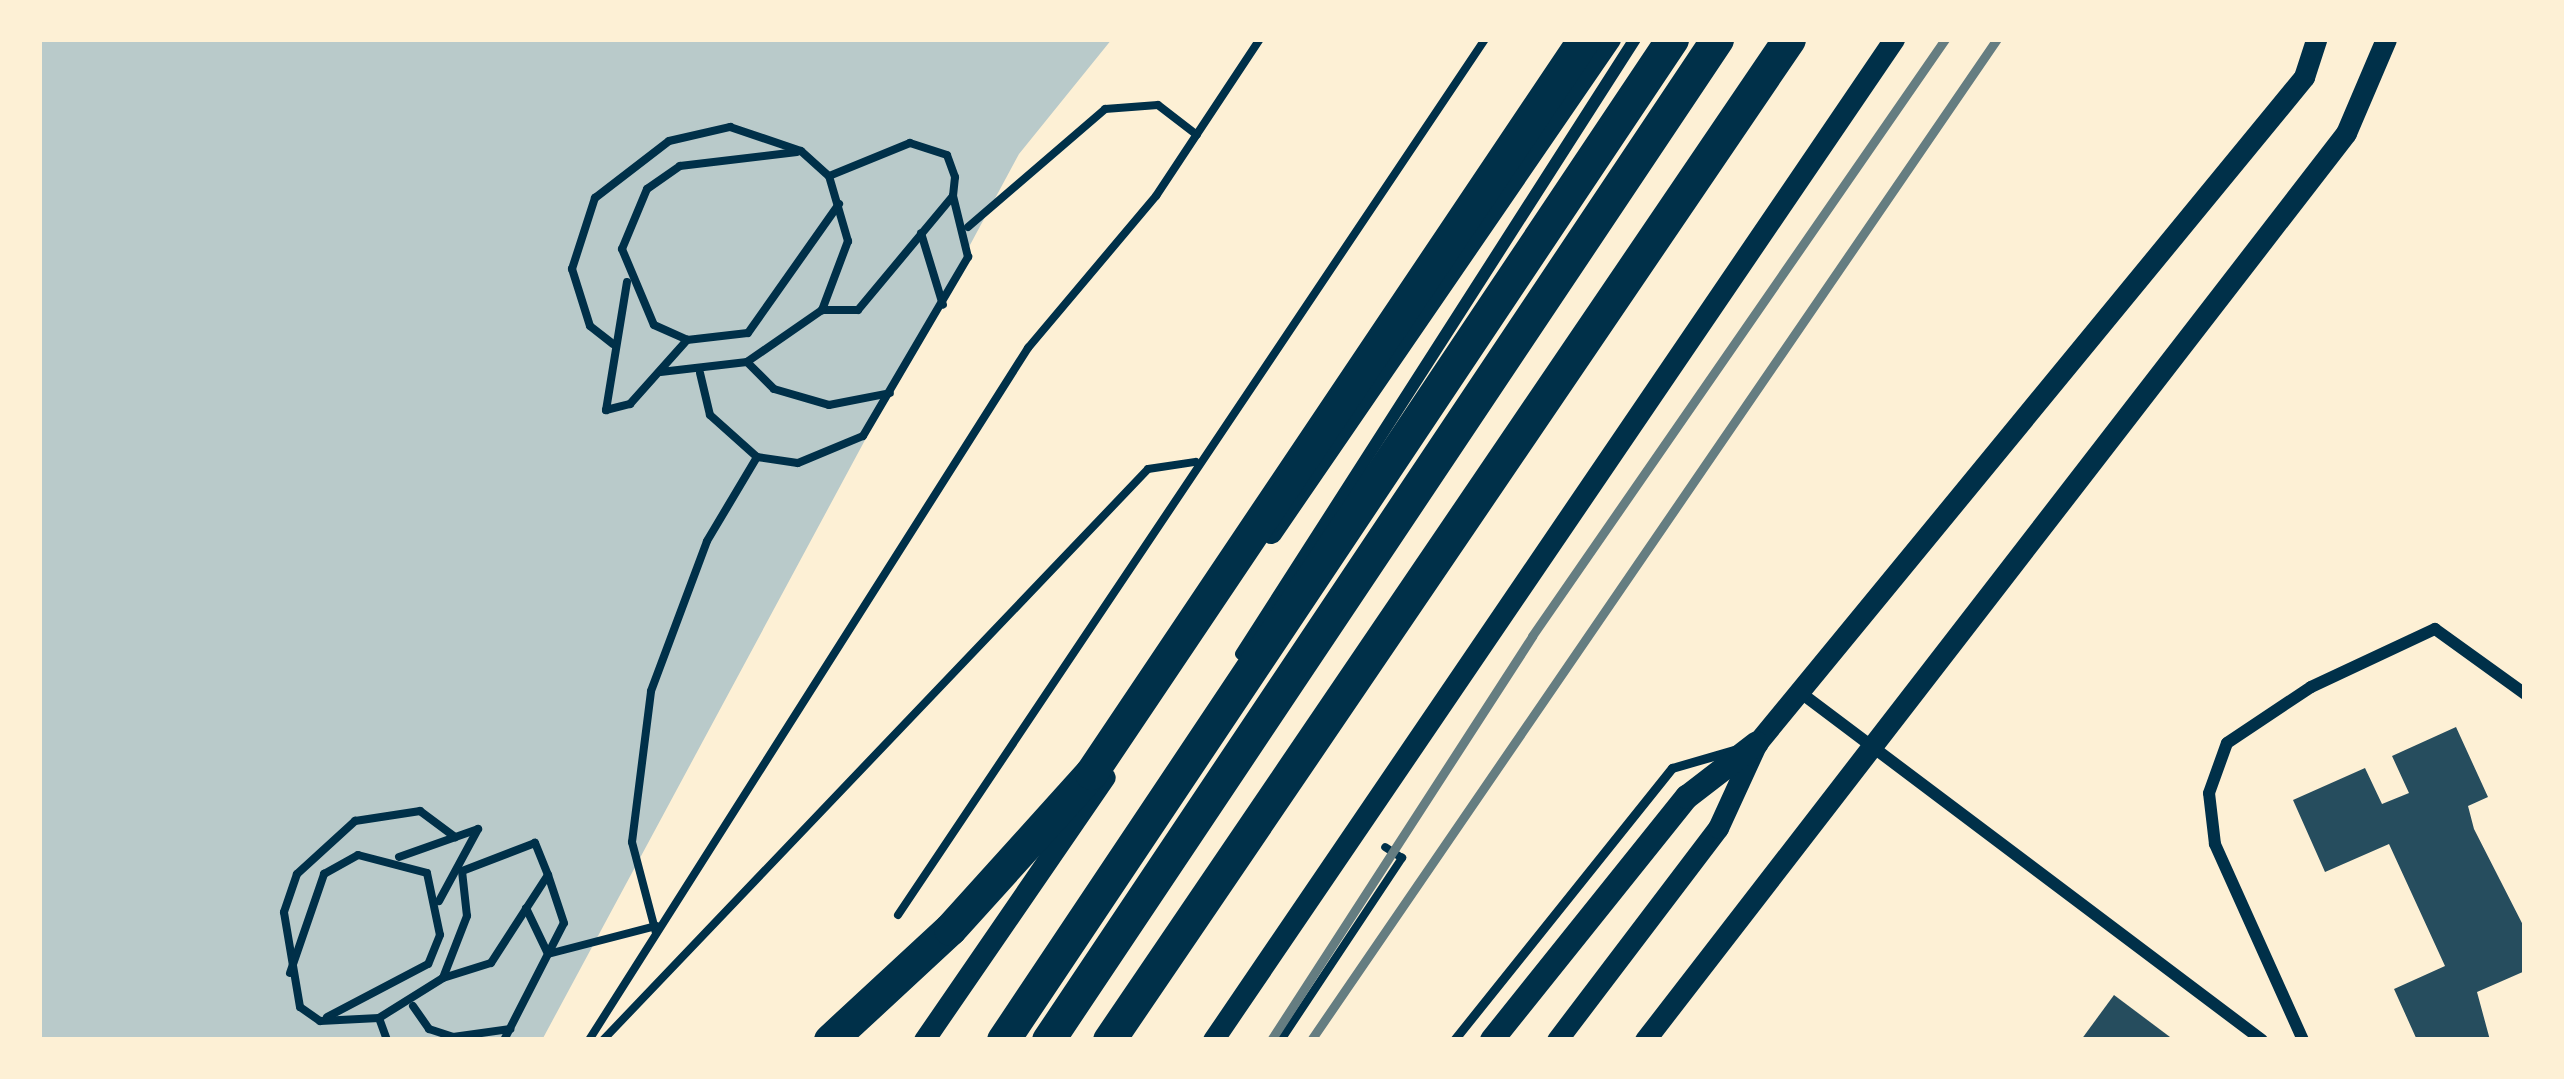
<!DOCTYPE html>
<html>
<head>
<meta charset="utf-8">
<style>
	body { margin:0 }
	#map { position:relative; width:2564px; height:1079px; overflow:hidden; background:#fdf0d5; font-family:"Space Grotesk",sans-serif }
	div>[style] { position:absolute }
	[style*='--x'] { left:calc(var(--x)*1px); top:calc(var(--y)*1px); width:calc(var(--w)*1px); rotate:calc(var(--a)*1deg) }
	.green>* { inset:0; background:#b9caca }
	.building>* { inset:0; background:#264d5e }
	.path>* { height:8px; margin:-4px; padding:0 4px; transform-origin:4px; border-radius:4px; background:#003049 }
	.service>* { height:9px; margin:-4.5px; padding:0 4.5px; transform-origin:4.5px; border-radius:4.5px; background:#003049 }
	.minor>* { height:12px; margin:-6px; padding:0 6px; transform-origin:6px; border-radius:6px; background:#003049 }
	.tertiary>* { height:21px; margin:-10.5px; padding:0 10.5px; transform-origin:10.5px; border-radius:10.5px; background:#003049 }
	.secondary>* { height:24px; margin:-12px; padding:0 12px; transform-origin:12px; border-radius:12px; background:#003049 }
	.trunk>* { height:33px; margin:-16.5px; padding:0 16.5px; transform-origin:16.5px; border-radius:16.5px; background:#003049 }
	.rail>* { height:9px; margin:-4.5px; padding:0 4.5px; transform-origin:4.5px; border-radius:4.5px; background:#657d81 }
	span { translate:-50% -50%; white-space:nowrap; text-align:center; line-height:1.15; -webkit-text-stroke:9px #fdf0d5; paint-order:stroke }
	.frame { position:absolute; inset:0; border:42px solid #fdf0d5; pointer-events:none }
</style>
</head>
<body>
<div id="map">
	<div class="green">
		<div style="clip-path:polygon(39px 39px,1112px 39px,1019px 154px,542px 1040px,39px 1040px)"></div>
	</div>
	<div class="building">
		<div style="clip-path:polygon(2456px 727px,2488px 797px,2468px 806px,2474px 829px,2525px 929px,2525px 971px,2477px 992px,2490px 1040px,2417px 1040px,2394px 989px,2445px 966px,2389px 844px,2325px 872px,2293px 800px,2365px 768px,2382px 804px,2409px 793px,2392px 756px)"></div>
		<div style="clip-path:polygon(2114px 995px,2174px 1040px,2081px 1040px)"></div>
	</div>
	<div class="path">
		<div style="--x:797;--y:152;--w:118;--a:173.2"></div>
		<div style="--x:680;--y:166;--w:40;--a:145.1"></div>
		<div style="--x:647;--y:189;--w:65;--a:112.6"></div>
		<div style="--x:622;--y:249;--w:82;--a:67.2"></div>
		<div style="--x:654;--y:325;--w:36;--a:24"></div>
		<div style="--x:687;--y:340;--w:61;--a:-6.5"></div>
		<div style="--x:748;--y:333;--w:158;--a:-54.8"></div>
		<div style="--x:968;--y:227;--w:181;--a:-40.7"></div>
		<div style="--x:1105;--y:109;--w:53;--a:-4.3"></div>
		<div style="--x:1158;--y:105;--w:49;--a:37.6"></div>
		<div style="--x:921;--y:233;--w:75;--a:73"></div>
		<div style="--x:627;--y:282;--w:130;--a:99.3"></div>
		<div style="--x:606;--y:410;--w:25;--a:-14"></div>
		<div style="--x:630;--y:404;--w:86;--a:-48.3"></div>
		<div style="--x:822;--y:310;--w:36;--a:0"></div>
		<div style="--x:858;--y:310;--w:148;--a:-50.2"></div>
		<div style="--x:953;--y:196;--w:19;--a:-84"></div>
		<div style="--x:955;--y:177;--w:23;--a:-110"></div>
		<div style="--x:947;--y:155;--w:39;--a:-162"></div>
		<div style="--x:910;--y:143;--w:87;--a:157.8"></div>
		<div style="--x:613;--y:344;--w:29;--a:-142"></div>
		<div style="--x:590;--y:326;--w:60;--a:-107.5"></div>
		<div style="--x:572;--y:269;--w:75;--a:-72.1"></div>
		<div style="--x:595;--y:198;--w:93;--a:-37.6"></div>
		<div style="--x:669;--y:141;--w:63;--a:-12.9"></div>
		<div style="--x:730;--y:127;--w:75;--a:18.7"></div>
		<div style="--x:801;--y:151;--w:38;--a:42"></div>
		<div style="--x:829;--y:176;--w:68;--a:73.7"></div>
		<div style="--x:848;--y:241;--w:74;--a:110.6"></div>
		<div style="--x:822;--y:310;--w:91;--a:145.3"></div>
		<div style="--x:747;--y:362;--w:87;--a:173.4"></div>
		<div style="--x:747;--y:362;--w:38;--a:45"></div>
		<div style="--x:774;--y:389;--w:57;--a:16.2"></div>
		<div style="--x:829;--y:405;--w:62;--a:-11.1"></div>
		<div style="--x:700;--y:373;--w:43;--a:76.6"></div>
		<div style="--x:710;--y:415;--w:63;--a:41.8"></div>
		<div style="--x:757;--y:457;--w:41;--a:8.3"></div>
		<div style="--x:798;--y:463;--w:70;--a:-22.6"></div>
		<div style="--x:863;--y:436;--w:208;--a:-59.6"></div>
		<div style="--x:968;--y:257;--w:63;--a:-103.8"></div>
		<div style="--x:399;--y:857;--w:84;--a:-19.5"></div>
		<div style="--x:478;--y:829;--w:82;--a:118.4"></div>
		<div style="--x:526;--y:908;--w:51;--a:64.4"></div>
		<div style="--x:548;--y:954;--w:112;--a:-14.5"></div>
		<div style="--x:898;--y:915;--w:1054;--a:-56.17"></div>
		<div style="--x:656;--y:933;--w:94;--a:-104.8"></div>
		<div style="--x:632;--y:842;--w:152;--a:-82.8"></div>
		<div style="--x:651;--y:691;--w:160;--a:-69.5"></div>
		<div style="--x:707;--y:541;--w:98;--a:-59.2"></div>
		<div style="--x:290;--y:973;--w:105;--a:-71"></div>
		<div style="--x:324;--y:874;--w:39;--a:-29"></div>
		<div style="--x:358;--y:855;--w:71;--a:14.6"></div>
		<div style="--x:427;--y:873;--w:63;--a:78.2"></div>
		<div style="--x:440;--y:935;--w:31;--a:112"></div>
		<div style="--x:428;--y:964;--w:114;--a:152.3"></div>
		<div style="--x:443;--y:978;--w:50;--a:-17.4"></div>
		<div style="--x:491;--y:963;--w:105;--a:-57.1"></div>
		<div style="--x:548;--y:875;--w:35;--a:-112"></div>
		<div style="--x:535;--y:843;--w:78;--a:159"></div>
		<div style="--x:462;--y:871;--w:45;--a:83.7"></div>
		<div style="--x:467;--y:916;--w:66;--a:111.2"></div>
		<div style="--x:443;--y:978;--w:75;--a:148"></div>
		<div style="--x:379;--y:1018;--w:59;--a:177.1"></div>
		<div style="--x:320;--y:1021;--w:24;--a:-145"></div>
		<div style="--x:300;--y:1007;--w:96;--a:-99.6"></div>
		<div style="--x:284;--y:912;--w:40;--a:-71.1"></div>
		<div style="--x:297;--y:874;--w:79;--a:-42.4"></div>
		<div style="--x:355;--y:821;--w:66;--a:-8.7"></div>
		<div style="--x:420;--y:811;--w:44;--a:36.6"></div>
		<div style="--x:413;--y:1006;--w:28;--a:55"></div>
		<div style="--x:429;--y:1029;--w:25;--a:18"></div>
		<div style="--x:453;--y:1037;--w:58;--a:-8"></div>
		<div style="--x:379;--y:1018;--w:23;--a:70"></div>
		<div style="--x:504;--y:1040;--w:131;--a:-62.9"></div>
		<div style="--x:564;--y:923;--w:51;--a:-108.4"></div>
		<div style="--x:589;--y:1040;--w:820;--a:-57.61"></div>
		<div style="--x:1028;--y:348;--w:199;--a:-49.9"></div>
		<div style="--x:1156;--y:196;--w:188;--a:-56.5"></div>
		<div style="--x:603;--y:1040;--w:789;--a:-46.33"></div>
		<div style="--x:1148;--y:469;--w:48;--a:-8.5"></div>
		<div style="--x:1281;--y:1040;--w:219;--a:-56.4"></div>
		<div style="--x:1402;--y:858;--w:20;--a:-147"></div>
	</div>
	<div class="service">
		<div style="--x:1454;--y:1040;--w:349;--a:-51.3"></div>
		<div style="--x:1672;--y:768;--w:65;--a:-16.2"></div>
	</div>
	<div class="minor">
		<div style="--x:1241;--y:654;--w:730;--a:-57.35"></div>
		<div style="--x:1805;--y:696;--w:572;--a:36.97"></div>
		<div style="--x:2303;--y:1040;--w:215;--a:-114.2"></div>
		<div style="--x:2215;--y:844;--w:51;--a:-96.7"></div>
		<div style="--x:2209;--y:793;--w:53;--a:-70.2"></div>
		<div style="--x:2227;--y:743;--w:101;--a:-33.7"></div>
		<div style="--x:2311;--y:687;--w:137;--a:-25.1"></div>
		<div style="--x:2435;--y:629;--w:111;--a:35.8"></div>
	</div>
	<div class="tertiary">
		<div style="--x:1271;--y:533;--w:599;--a:-55.54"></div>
		<div style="--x:924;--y:1040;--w:319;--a:-55.5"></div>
		<div style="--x:1213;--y:1040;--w:1211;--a:-55.77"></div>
		<div style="--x:1557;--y:1040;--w:266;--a:-52.8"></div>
		<div style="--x:1718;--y:828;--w:94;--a:-65.4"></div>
		<div style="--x:1757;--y:743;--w:862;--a:-50.6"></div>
		<div style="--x:2304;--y:77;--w:40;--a:-72"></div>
		<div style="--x:1645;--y:1040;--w:1146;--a:-52.3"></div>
		<div style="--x:2346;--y:133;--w:102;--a:-66.9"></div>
	</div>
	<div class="secondary">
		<div style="--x:1492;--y:1040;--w:312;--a:-51.3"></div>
		<div style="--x:1687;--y:797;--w:88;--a:-37.6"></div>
	</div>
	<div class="trunk">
		<div style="--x:830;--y:1040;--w:163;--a:-42.8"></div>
		<div style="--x:950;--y:929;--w:210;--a:-47.9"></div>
		<div style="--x:1091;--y:773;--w:884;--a:-56.11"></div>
		<div style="--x:1003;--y:1040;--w:1204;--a:-56.24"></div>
		<div style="--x:1048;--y:1040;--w:1204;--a:-56.24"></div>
		<div style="--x:1109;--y:1040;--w:1210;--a:-55.81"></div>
	</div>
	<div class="rail">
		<div style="--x:1271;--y:1040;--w:481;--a:-57.1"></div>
		<div style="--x:1532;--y:636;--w:726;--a:-55.32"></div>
		<div style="--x:1311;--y:1040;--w:1214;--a:-55.58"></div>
	</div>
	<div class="frame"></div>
</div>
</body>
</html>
